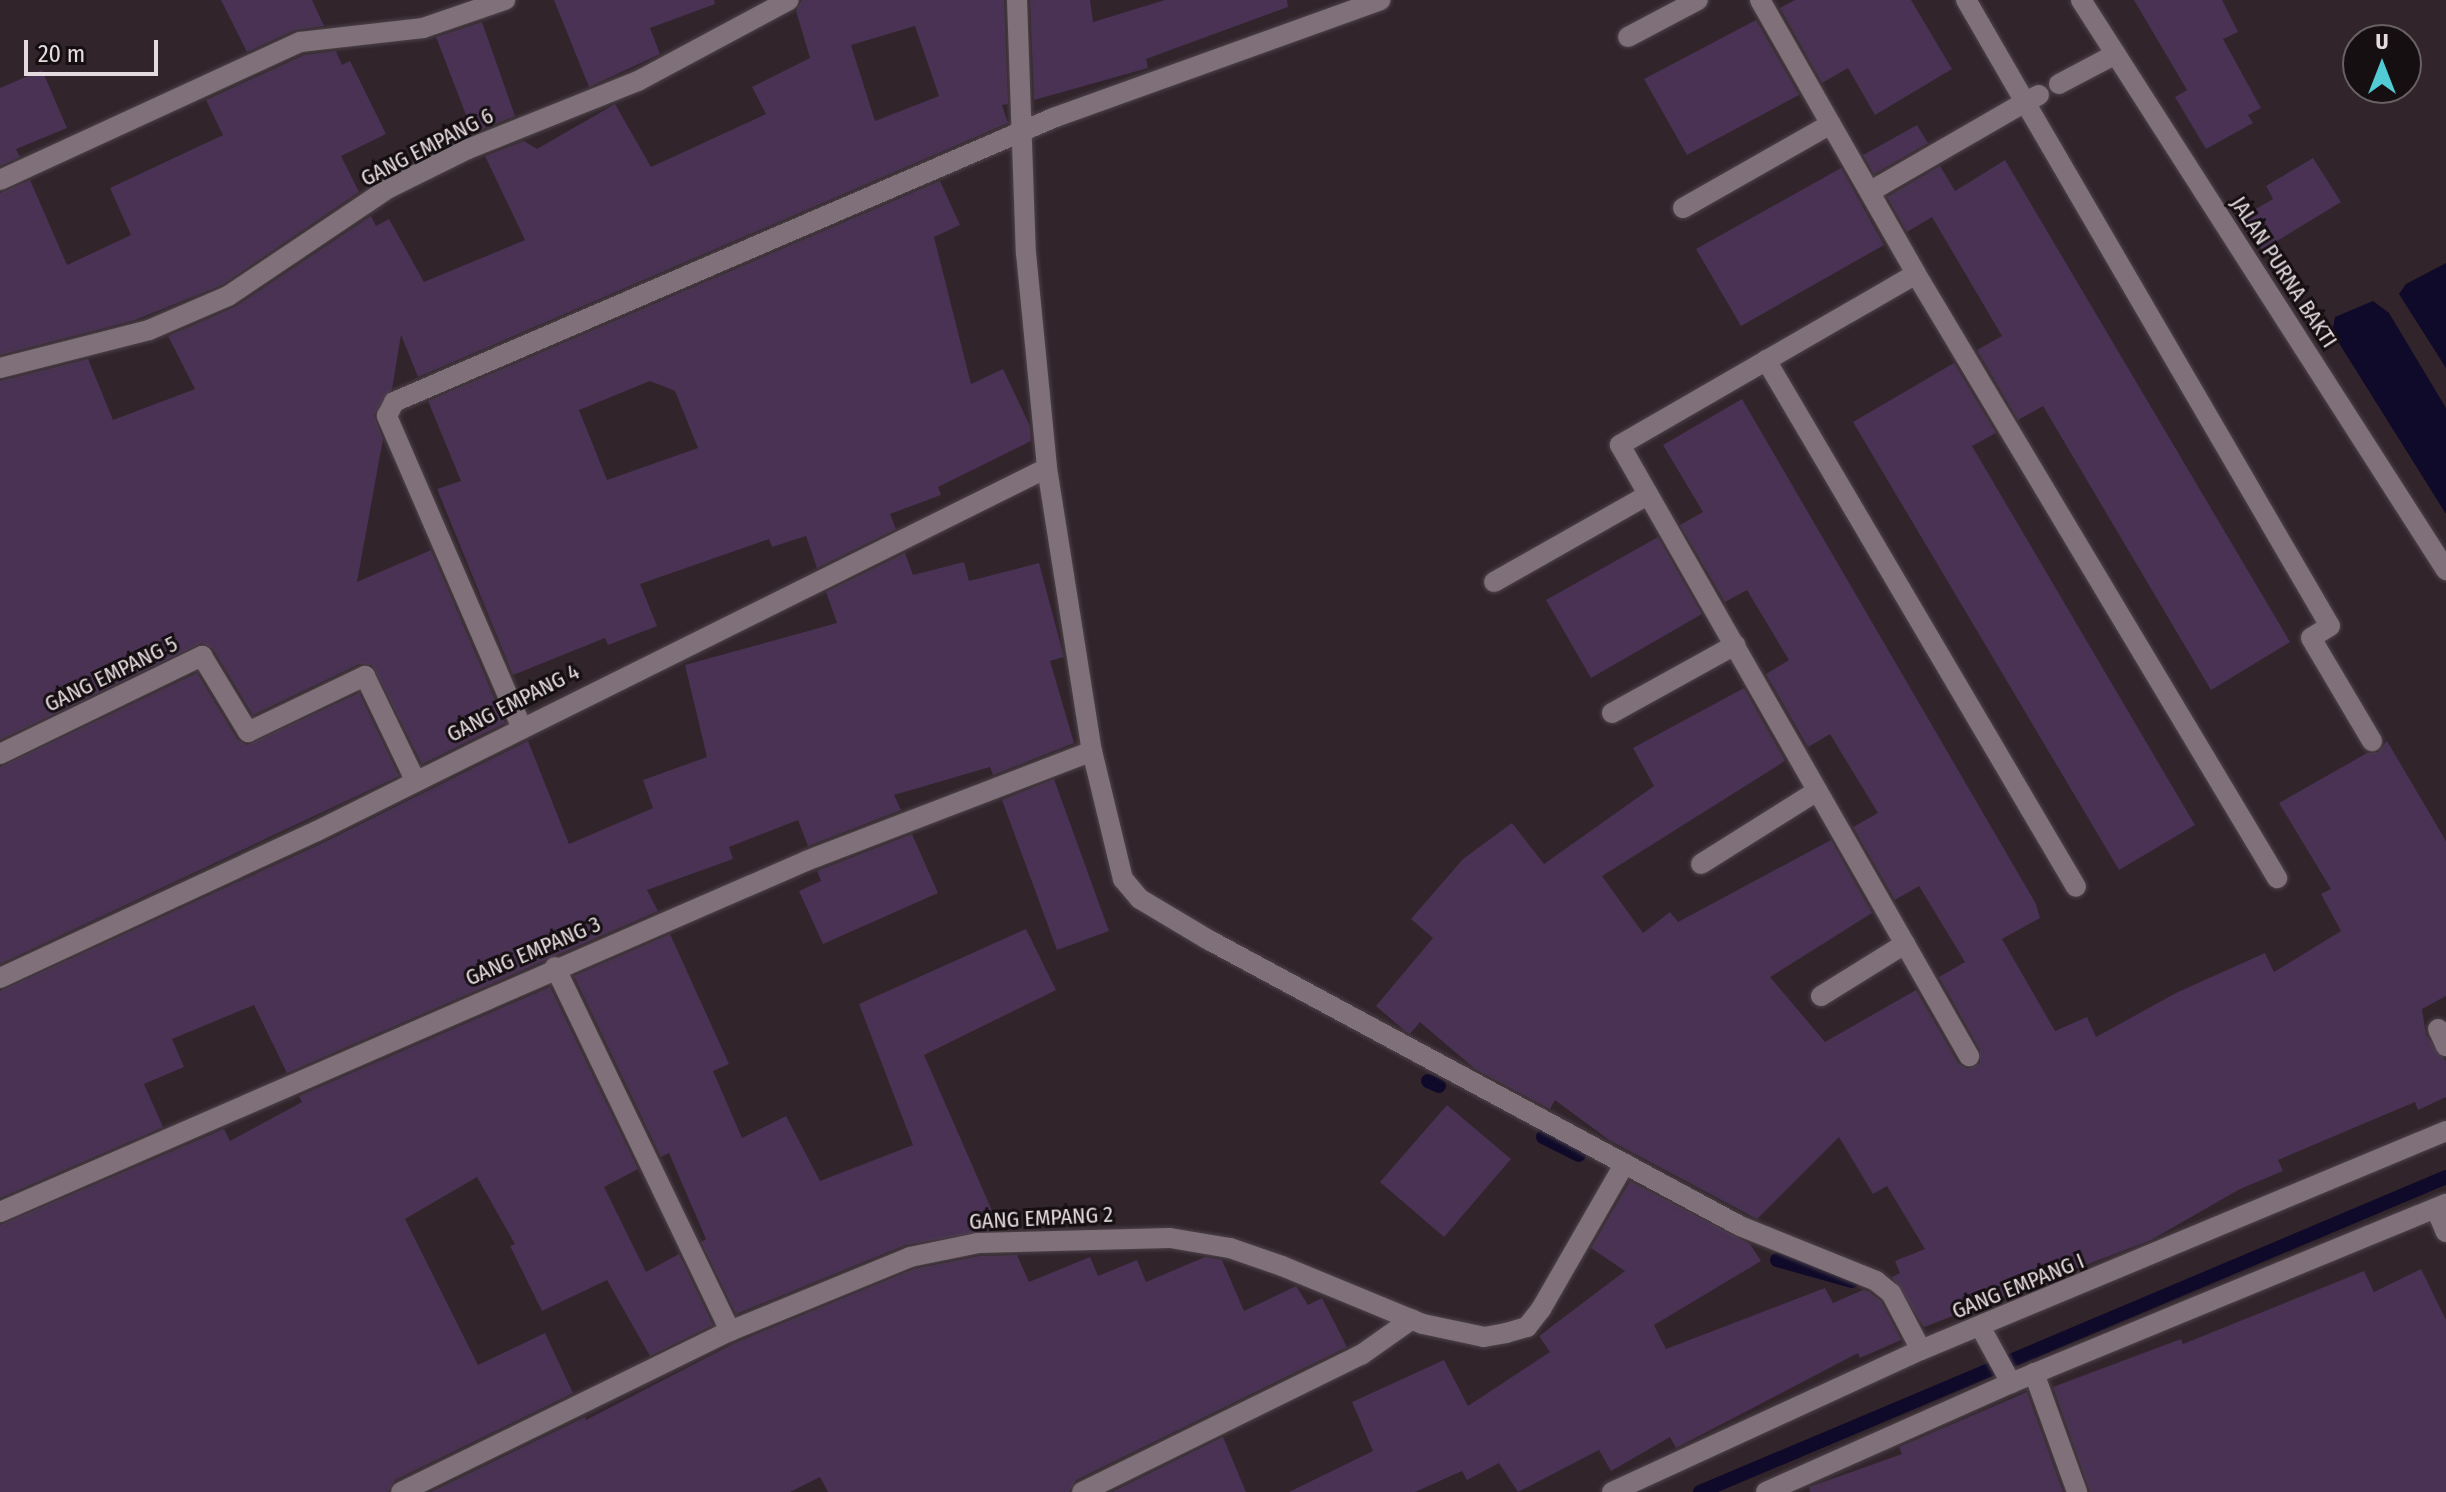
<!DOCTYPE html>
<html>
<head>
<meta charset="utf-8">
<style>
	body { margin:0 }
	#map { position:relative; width:2446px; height:1492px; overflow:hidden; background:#31242b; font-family:"Fira Sans Condensed",sans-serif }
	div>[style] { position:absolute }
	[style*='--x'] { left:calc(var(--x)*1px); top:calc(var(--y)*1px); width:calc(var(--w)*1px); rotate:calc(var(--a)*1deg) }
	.water>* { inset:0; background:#100a2a }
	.stream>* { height:14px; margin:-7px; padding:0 7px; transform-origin:7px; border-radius:7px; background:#100a2a }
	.building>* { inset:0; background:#493253 }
	.roads { filter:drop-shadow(0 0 2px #4d4349) drop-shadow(0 0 2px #4d4349) }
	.street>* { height:20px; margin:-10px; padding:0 10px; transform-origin:10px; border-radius:10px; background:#807079 }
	span { translate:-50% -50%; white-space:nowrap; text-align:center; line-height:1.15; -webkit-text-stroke:6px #150f12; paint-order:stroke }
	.street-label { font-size:22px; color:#e4dbdf }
	.north { position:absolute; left:2342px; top:24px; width:80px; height:80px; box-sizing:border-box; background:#150f12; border:2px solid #686164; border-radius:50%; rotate:0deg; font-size:22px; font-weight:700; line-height:32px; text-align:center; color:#e4dbdf }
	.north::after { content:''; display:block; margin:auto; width:28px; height:36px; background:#51ccd4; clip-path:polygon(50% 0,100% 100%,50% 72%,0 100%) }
	.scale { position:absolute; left:24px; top:40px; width:134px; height:36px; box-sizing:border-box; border:4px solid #e4dbdf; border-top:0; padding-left:10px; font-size:24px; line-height:28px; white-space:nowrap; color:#e4dbdf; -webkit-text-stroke:6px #150f12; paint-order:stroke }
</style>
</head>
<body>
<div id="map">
	<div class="water">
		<div style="clip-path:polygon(2446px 263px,2446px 368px,2399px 294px,2406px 284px)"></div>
		<div style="clip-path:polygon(2373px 301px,2389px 313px,2446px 408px,2446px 514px,2332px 332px,2335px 317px)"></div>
	</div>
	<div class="stream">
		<div style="--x:1428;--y:1081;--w:12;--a:24"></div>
		<div style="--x:1543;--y:1137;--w:40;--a:26.6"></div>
		<div style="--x:1777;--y:1260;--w:78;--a:15.6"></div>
		<div style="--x:1700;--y:1492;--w:810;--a:-22.89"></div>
	</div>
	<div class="building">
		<div style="clip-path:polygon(221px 0,312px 0,324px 26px,295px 30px,247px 52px)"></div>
		<div style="clip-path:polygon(554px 0,714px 0,715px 4px,650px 28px,660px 54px,589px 87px)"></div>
		<div style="clip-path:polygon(evenodd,802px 0,1004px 0,1008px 104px,1002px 105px,1008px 123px,418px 377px,401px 335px,392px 389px,374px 415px,383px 439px,357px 582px,431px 550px,505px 723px,422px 764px,372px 665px,359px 664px,253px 715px,213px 649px,202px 643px,0 740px,0 381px,88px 359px,113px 420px,195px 389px,168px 336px,235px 307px,371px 216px,376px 226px,389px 219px,424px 282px,525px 240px,485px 156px,524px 141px,537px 149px,615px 104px,651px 167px,766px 114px,752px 87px,810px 58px,796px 11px,802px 0,915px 26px,939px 96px,875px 121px,851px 45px,915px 26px)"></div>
		<div style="clip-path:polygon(1030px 0,1090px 0,1093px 22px,1165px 0,1287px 0,1288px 7px,1146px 59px,1148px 68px,1034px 100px)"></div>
		<div style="clip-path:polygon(1795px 0,1911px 0,1952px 69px,1875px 115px,1848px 68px,1822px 83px,1780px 8px)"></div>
		<div style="clip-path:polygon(2134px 0,2222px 0,2238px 32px,2223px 39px,2261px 108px,2248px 115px,2253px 123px,2206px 149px,2175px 97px,2187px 90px)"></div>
		<div style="clip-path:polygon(1756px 20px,1799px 95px,1687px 155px,1644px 79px)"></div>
		<div style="clip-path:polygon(482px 22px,515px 116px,473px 133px,436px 37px)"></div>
		<div style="clip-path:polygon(336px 51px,342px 65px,350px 61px,386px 134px,341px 156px,359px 192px,222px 285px,135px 320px,0 355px,0 193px,30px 180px,67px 265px,131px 235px,110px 188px,223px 135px,206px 100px,304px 55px)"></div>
		<div style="clip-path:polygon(42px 70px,67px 128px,16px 149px,20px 157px,0 166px,0 88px)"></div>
		<div style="clip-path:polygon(1917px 125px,1928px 143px,1874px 174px,1863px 155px)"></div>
		<div style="clip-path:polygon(2313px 158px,2341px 202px,2262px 250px,2242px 217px,2273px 199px,2266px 186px)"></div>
		<div style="clip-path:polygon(2005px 160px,2290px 642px,2211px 690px,2043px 406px,2018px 420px,1977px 350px,2002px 336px,1932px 217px,1907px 232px,1887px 197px,1940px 166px,1955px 191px)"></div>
		<div style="clip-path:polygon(1841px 168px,1884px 245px,1741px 326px,1696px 249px)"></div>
		<div style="clip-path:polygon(evenodd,940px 181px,960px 225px,934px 237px,971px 384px,1003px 369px,1030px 426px,1031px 441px,938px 487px,941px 495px,890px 514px,896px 529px,817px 568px,806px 536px,772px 547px,769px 539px,640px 584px,657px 626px,608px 645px,605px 638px,513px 675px,437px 489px,461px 481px,428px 401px,940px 181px,650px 381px,675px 391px,698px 448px,607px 480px,579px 410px,650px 381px)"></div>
		<div style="clip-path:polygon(1954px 363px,1996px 433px,1972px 446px,2195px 825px,2119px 870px,1853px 422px)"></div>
		<div style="clip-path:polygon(1742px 399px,2036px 904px,2040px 918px,2002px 939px,2055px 1031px,2087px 1017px,2096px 1037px,2178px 992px,2265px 953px,2274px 972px,2341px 931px,2321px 894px,2331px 889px,2279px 803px,2367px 753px,2378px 752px,2387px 741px,2446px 841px,2446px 996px,2422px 1009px,2426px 1035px,2446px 1061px,2446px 1097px,2418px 1110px,2415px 1102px,2278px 1160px,2283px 1171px,2240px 1189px,2151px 1240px,1924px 1327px,1892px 1277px,1900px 1273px,1895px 1261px,1925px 1249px,1887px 1186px,1873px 1194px,1839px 1137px,1757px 1219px,1609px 1140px,1555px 1100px,1550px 1109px,1475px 1069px,1420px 1022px,1410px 1034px,1405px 1031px,1376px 1006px,1433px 938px,1411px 919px,1463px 859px,1512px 823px,1544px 864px,1654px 786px,1633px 748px,1744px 688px,1785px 761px,1602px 876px,1643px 933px,1670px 912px,1678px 922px,1831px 840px,1872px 913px,1770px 977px,1825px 1042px,1916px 990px,1958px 1063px,1968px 1069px,1980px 1063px,1980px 1050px,1939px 977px,1965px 962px,1919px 886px,1895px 900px,1853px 827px,1878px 813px,1830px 734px,1808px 747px,1766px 674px,1789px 660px,1747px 590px,1725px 602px,1680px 525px,1703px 512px,1663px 445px)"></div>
		<div style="clip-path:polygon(1658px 537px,1702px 614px,1591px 678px,1546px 600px)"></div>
		<div style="clip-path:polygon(905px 553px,913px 575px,964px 562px,969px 581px,1039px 563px,1064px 657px,1050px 661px,1074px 743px,993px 775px,990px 767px,894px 795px,901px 810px,808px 846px,798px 820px,729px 847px,733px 859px,647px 890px,658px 911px,287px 1073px,254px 1005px,172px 1039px,184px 1067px,144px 1084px,163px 1127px,0 1198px,0 991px,323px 843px,528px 741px,569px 844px,653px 808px,643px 780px,707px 757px,685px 665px,837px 623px,826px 592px)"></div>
		<div style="clip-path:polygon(197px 673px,237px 739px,247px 745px,359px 693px,399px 776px,0 964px,0 767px)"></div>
		<div style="clip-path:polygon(1054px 779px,1109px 931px,1057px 950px,1002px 800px)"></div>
		<div style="clip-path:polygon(912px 834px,938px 893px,823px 944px,799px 891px,821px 881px,817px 871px)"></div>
		<div style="clip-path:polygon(1026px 929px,1056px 990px,924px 1055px,1000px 1229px,905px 1245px,736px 1314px,701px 1242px,706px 1239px,669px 1153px,661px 1157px,574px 976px,670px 934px,729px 1064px,713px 1071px,742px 1138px,786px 1116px,820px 1181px,913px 1145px,859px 1004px)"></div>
		<div style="clip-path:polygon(550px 987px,638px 1169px,604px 1187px,646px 1272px,679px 1254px,713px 1325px,650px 1356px,607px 1280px,542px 1311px,510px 1246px,515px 1244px,477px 1177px,405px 1219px,478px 1365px,545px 1333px,573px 1393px,395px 1480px,388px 1492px,0 1492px,0 1225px,224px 1129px,230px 1141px,302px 1102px,299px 1096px)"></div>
		<div style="clip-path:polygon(1447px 1105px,1511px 1159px,1444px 1237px,1380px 1182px)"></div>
		<div style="clip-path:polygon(1630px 1181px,1750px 1244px,1761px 1261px,1654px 1325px,1666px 1349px,1825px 1288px,1833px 1303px,1863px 1290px,1869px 1292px,1881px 1301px,1901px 1340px,1860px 1358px,1858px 1353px,1676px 1448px,1670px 1437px,1611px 1471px,1599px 1450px,1518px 1492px,1499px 1463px,1467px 1480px,1462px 1471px,1415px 1492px,1289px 1492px,1373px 1451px,1352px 1402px,1444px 1360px,1468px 1406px,1550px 1352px,1539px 1336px,1625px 1271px,1591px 1248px)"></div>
		<div style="clip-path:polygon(1017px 1255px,1029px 1282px,1090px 1257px,1098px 1276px,1137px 1260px,1146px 1282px,1205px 1257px,1222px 1260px,1244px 1311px,1296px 1286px,1308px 1305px,1322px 1298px,1347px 1347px,1076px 1480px,1069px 1492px,828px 1492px,820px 1477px,790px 1492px,431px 1492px,585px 1417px,586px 1420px,735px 1343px,914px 1269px,980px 1256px)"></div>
		<div style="clip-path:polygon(2421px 1269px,2446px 1320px,2446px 1492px,2090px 1492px,2053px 1387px,2181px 1339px,2183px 1344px,2364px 1271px,2374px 1292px)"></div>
		<div style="clip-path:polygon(2027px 1392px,2063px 1492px,1810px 1492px,1809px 1487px,1902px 1454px,1899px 1447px)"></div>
		<div style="clip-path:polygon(1223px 1437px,1246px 1492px,1112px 1492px)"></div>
	</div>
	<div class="roads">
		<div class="street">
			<div style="--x:1017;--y:0;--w:253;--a:88"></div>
			<div style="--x:1026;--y:253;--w:216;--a:84.4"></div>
			<div style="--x:1047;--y:468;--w:287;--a:81"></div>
			<div style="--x:1092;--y:751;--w:132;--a:76.4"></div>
			<div style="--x:1123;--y:879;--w:26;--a:50"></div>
			<div style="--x:1140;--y:899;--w:78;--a:30.8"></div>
			<div style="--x:1207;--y:939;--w:605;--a:28.3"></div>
			<div style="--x:1740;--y:1226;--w:147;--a:22"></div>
			<div style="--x:1876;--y:1281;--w:19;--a:39"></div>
			<div style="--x:1891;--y:1293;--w:64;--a:62.2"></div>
			<div style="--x:1760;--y:0;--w:315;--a:60.3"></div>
			<div style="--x:1916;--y:274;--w:342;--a:150"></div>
			<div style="--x:1620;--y:445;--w:704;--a:60.27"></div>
			<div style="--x:2081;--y:0;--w:677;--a:57.37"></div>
			<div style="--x:1628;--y:37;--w:79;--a:-27.9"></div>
			<div style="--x:2059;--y:84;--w:64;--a:-27.8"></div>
			<div style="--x:2039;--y:95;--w:16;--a:153"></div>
			<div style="--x:2025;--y:102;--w:606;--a:59.8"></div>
			<div style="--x:2330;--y:626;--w:22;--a:148"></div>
			<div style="--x:2311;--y:638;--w:120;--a:59.4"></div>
			<div style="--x:0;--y:180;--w:330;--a:-24.7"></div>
			<div style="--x:300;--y:42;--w:124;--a:-6.5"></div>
			<div style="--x:423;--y:28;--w:87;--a:-18.9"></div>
			<div style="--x:1871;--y:191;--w:178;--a:-30"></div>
			<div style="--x:2025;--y:102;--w:118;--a:-120"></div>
			<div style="--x:1683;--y:208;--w:170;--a:-29.6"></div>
			<div style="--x:1916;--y:274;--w:704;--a:59.13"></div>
			<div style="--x:1766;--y:360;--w:611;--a:59.53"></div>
			<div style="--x:0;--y:368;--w:154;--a:-14.3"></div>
			<div style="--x:149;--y:330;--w:86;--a:-23.3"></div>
			<div style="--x:228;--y:296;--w:194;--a:-33.9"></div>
			<div style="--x:389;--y:188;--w:88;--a:-26.3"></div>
			<div style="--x:468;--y:149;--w:183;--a:-21.8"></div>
			<div style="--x:638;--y:81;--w:171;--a:-28.2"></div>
			<div style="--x:1494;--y:582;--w:177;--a:-29.5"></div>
			<div style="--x:1612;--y:713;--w:141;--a:-28.9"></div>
			<div style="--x:521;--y:726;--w:338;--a:-113.4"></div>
			<div style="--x:387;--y:416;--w:16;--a:-63"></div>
			<div style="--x:394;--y:402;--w:718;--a:-23.31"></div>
			<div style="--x:1053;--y:118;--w:348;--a:-19.8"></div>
			<div style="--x:0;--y:754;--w:225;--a:-25.9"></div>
			<div style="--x:202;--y:656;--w:89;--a:58.8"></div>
			<div style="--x:248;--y:732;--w:130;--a:-25.6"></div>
			<div style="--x:365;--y:676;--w:115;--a:64.3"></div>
			<div style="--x:1701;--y:864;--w:137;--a:-32.2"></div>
			<div style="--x:555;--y:967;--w:404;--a:64.3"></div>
			<div style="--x:0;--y:978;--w:349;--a:-24.9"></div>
			<div style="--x:317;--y:831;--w:815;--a:-26.44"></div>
			<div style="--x:1821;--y:996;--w:99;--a:-31.8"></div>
			<div style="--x:2438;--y:1029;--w:19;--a:65"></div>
			<div style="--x:2436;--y:1209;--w:25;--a:67"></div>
			<div style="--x:0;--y:1212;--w:879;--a:-23.53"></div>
			<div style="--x:806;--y:861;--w:306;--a:-21"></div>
			<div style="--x:1981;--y:1328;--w:63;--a:61.4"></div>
			<div style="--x:2034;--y:1373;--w:127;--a:70.1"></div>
			<div style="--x:401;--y:1492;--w:366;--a:-26.1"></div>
			<div style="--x:730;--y:1331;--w:195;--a:-22.3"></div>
			<div style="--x:910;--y:1257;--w:69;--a:-11.6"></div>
			<div style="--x:978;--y:1243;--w:192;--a:-1.5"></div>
			<div style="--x:1170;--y:1238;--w:61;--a:9.5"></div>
			<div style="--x:1230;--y:1248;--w:55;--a:19.1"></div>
			<div style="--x:1282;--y:1266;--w:152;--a:22.4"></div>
			<div style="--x:1423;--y:1324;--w:62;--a:12"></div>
			<div style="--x:1484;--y:1337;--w:22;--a:-10"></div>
			<div style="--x:1506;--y:1333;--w:22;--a:-16"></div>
			<div style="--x:1527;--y:1327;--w:23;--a:-52"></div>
			<div style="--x:1541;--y:1309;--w:168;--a:-60.1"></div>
			<div style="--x:1082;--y:1492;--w:311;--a:-26.2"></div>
			<div style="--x:1361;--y:1355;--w:62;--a:-35.2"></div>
			<div style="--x:1612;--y:1492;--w:340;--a:-24.7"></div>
			<div style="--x:1921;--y:1350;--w:569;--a:-22.64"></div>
			<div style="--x:1766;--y:1492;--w:268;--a:-24"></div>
			<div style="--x:2011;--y:1383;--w:470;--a:-22.4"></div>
		</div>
	</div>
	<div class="street-label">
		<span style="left:427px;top:147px;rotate:-27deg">GANG EMPANG 6</span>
		<span style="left:2284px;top:272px;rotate:57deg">JALAN PURNA BAKTI</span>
		<span style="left:111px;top:674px;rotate:-26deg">GANG EMPANG 5</span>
		<span style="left:513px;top:703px;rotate:-27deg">GANG EMPANG 4</span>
		<span style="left:533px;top:951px;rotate:-23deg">GANG EMPANG 3</span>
		<span style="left:1041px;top:1218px;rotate:-3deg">GANG EMPANG 2</span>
		<span style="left:2018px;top:1286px;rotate:-22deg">GANG EMPANG I</span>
	</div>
	<div class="north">U</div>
	<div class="scale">20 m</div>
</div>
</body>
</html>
